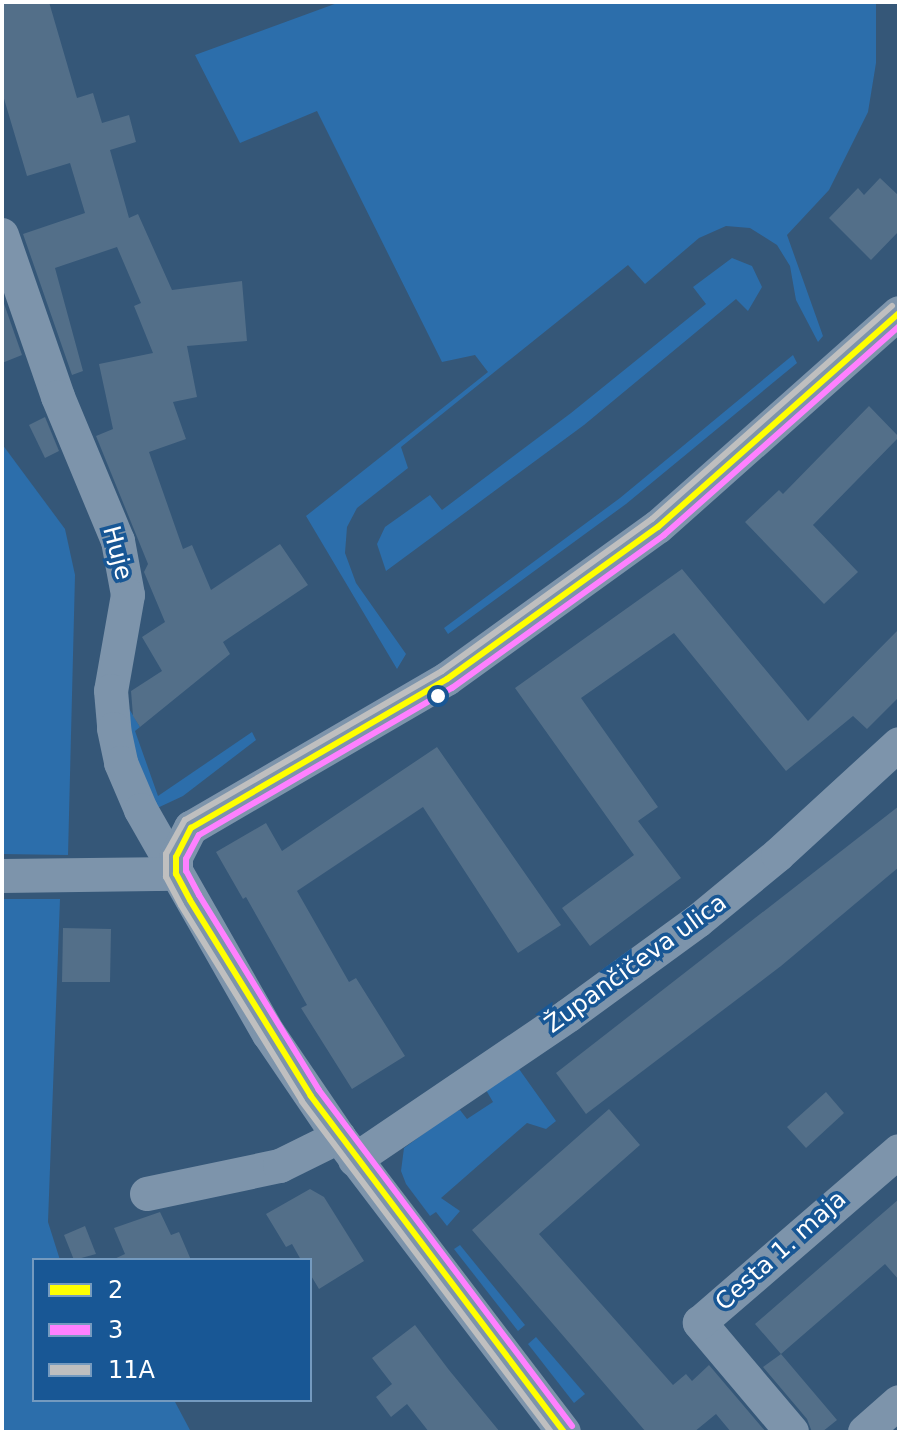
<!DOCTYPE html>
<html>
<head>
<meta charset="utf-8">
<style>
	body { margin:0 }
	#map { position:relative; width:901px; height:1434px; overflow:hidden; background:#355778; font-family:"DejaVu Sans",sans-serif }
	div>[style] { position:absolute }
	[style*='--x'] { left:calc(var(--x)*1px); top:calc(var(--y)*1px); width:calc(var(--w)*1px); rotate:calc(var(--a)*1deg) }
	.green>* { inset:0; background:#2c6eab }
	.building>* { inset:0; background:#536f89 }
	.minor>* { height:34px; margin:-17px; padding:0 17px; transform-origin:17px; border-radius:17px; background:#7d94ab }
	.bus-1>* { height:6px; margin:-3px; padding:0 3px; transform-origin:3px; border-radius:3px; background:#ff0 }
	.bus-2>* { height:6px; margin:-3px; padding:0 3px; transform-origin:3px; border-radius:3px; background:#ff80ff }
	.bus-3>* { height:6px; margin:-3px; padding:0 3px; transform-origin:3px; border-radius:3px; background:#bfbfbf }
	.dots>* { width:22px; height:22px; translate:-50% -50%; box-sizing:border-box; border:4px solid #185795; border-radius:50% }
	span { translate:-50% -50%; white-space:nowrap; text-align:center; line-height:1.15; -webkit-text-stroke:7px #185795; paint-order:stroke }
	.street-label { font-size:24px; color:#fff }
	.frame { position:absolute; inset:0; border:4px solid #fff; pointer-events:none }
	.legend { position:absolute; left:32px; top:1258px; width:280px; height:144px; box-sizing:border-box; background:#185795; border:2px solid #749abf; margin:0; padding:10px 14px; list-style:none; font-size:24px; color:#fff }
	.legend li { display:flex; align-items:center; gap:16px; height:40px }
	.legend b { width:40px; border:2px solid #749abf }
</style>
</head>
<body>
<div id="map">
	<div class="green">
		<div style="clip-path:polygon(340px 2px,876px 2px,876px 63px,868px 112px,829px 190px,787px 235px,823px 336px,818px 342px,796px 300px,790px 266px,777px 245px,750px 228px,726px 226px,699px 238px,645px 284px,628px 265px,401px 447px,408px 468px,357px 508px,347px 527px,345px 553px,356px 583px,406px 654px,397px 669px,306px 516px,488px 372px,475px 355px,442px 362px,317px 111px,240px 143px,195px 55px)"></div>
		<div style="clip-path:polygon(732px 258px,752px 266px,762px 287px,748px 311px,736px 299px,584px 425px,386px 571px,377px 544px,385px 527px,430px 495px,442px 510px,571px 413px,706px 304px,693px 287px)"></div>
		<div style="clip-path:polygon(793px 355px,797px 363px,626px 504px,448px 634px,444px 628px,620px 498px)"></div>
		<div style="clip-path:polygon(2px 444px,65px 529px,75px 575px,68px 855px,2px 854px)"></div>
		<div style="clip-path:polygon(122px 697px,140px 727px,135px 731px,158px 796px,252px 732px,256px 740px,183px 796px,153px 810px,134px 757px)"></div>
		<div style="clip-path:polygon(2px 899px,60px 899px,48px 1222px,60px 1260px,34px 1260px,34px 1400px,174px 1400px,191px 1432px,2px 1432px)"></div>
		<div style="clip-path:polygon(519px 1069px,556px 1121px,546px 1129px,527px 1123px,441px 1198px,460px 1211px,447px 1226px,436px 1212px,430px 1216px,406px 1184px,401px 1171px,404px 1148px,452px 1113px,460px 1110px,467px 1119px,493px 1102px,486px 1090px)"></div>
		<div style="clip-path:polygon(460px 1245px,525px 1325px,518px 1331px,454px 1249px)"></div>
		<div style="clip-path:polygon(536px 1337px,585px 1394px,574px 1403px,528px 1344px)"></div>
	</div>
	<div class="building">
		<div style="clip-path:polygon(2px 2px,49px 2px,77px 98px,93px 93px,102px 123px,129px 115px,136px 142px,110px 150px,129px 218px,138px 214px,172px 290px,242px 281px,247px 341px,187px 346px,197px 397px,173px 402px,186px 439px,149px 452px,183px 549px,192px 545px,211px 590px,280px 544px,308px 585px,223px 642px,230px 654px,140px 727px,133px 716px,131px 691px,162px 671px,142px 637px,165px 622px,144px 572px,148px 564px,96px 436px,113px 429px,99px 364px,153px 353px,134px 306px,141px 303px,117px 247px,55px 268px,83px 371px,72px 375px,23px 234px,85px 213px,70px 163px,27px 176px,2px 92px)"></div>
		<div style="clip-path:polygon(880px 178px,899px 196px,899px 231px,871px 260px,829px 218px,858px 188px,864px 195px)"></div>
		<div style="clip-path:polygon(2px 298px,22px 355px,2px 363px)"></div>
		<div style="clip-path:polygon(869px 406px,899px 437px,813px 525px,858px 572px,824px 604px,745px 522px,779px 490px,783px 494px)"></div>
		<div style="clip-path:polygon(45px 417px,59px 451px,45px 458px,29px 425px)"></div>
		<div style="clip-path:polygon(682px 569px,808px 721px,899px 629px,899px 697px,867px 729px,853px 716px,786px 771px,674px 633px,581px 698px,658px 807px,638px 821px,681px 878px,590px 946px,562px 908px,634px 855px,515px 688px)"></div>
		<div style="clip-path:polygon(437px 747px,561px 925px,518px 953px,423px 807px,297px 891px,349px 982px,356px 978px,405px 1056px,352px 1089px,301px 1008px,307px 1005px,246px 897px,243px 899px,216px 852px,266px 823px,282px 851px)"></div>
		<div style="clip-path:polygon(899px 806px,899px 867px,781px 966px,586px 1114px,556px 1073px)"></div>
		<div style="clip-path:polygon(63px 928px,111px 929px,110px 982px,62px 982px)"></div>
		<div style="clip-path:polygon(826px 1092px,844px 1113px,806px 1148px,787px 1127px)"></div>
		<div style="clip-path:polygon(609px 1109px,640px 1145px,539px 1234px,673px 1385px,686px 1374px,692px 1381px,709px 1365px,766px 1432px,731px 1432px,716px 1414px,694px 1432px,646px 1432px,472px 1230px)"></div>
		<div style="clip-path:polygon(310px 1189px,324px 1197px,364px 1261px,319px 1289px,310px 1274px,310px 1260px,301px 1260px,292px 1244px,286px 1247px,266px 1214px)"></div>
		<div style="clip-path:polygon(899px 1199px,899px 1280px,885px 1264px,781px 1354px,755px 1324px)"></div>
		<div style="clip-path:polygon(160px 1212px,171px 1235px,179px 1232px,191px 1260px,112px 1260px,125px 1254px,114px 1228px)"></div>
		<div style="clip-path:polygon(85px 1226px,96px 1254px,74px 1260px,64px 1235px)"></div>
		<div style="clip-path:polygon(415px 1325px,449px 1370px,500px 1432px,429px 1432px,407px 1404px,391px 1417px,376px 1397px,392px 1384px,372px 1358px)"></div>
		<div style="clip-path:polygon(781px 1354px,837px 1420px,822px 1432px,812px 1432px,807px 1419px,763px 1367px)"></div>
	</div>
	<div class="minor">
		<div style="--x:2;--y:235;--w:171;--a:70.9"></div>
		<div style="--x:58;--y:397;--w:156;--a:67.4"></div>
		<div style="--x:118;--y:541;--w:55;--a:79.5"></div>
		<div style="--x:128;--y:595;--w:97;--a:100"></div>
		<div style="--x:111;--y:691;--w:38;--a:85"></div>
		<div style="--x:114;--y:729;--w:35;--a:78"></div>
		<div style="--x:121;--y:763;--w:51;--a:66.9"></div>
		<div style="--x:141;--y:810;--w:258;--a:60.3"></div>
		<div style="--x:269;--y:1034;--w:125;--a:55.8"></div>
		<div style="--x:339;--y:1137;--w:371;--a:52.7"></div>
		<div style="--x:176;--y:874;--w:17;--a:-90"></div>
		<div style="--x:176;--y:857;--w:33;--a:-63"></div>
		<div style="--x:191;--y:828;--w:296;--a:-30.2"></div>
		<div style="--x:447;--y:679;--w:260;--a:-35.8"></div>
		<div style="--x:658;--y:527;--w:322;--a:-41.6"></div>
		<div style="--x:2;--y:876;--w:174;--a:-0.7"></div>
		<div style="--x:355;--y:1160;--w:258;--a:-34.1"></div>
		<div style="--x:569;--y:1015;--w:160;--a:-36.1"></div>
		<div style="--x:698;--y:921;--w:104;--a:-39.5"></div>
		<div style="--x:778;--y:855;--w:164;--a:-42.5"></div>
		<div style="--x:147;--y:1194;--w:136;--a:-11.9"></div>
		<div style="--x:280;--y:1166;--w:66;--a:-26.2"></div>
		<div style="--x:792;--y:1432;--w:143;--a:-130.2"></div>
		<div style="--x:700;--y:1323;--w:263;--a:-40.8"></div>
		<div style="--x:865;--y:1432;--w:45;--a:-41.4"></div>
	</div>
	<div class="bus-1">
		<div style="--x:564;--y:1432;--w:421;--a:-127"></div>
		<div style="--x:311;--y:1096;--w:230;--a:-121.7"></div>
		<div style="--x:190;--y:900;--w:30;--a:-118"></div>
		<div style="--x:176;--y:874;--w:17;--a:-90"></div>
		<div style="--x:176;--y:857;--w:33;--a:-63"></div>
		<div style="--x:191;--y:828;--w:296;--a:-30.2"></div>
		<div style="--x:447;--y:679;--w:260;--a:-35.8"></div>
		<div style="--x:658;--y:527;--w:322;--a:-41.6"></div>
	</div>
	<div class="bus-2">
		<div style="--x:572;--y:1426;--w:421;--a:-127"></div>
		<div style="--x:319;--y:1090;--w:229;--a:-121.6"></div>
		<div style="--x:199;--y:895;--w:27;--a:-118"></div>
		<div style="--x:186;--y:871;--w:12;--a:-90"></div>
		<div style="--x:186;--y:859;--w:27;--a:-62"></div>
		<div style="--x:199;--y:835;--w:293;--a:-30.2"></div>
		<div style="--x:452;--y:688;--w:261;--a:-35.8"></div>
		<div style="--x:664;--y:535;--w:314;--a:-41.6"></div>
	</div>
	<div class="bus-3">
		<div style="--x:551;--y:1432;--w:414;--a:-127"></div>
		<div style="--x:302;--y:1101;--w:230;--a:-121.7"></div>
		<div style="--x:181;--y:905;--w:32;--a:-118"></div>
		<div style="--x:166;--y:877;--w:23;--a:-90"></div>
		<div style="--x:166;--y:854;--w:39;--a:-61"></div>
		<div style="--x:185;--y:820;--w:297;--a:-30.1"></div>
		<div style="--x:442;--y:671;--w:259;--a:-35.9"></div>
		<div style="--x:652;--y:519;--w:321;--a:-41.6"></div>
	</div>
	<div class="dots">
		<div style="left:438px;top:696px;background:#fff"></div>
	</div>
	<div class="street-label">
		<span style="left:117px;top:553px;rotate:75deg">Huje</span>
		<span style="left:636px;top:964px;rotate:-36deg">Župančičeva ulica</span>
		<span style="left:781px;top:1251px;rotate:-42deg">Cesta 1. maja</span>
	</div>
	<div class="frame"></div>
	<ul class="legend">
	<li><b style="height:10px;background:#ff0"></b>2</li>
	<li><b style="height:10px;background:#ff80ff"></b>3</li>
	<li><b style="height:10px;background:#bfbfbf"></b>11A</li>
	</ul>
</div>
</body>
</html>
